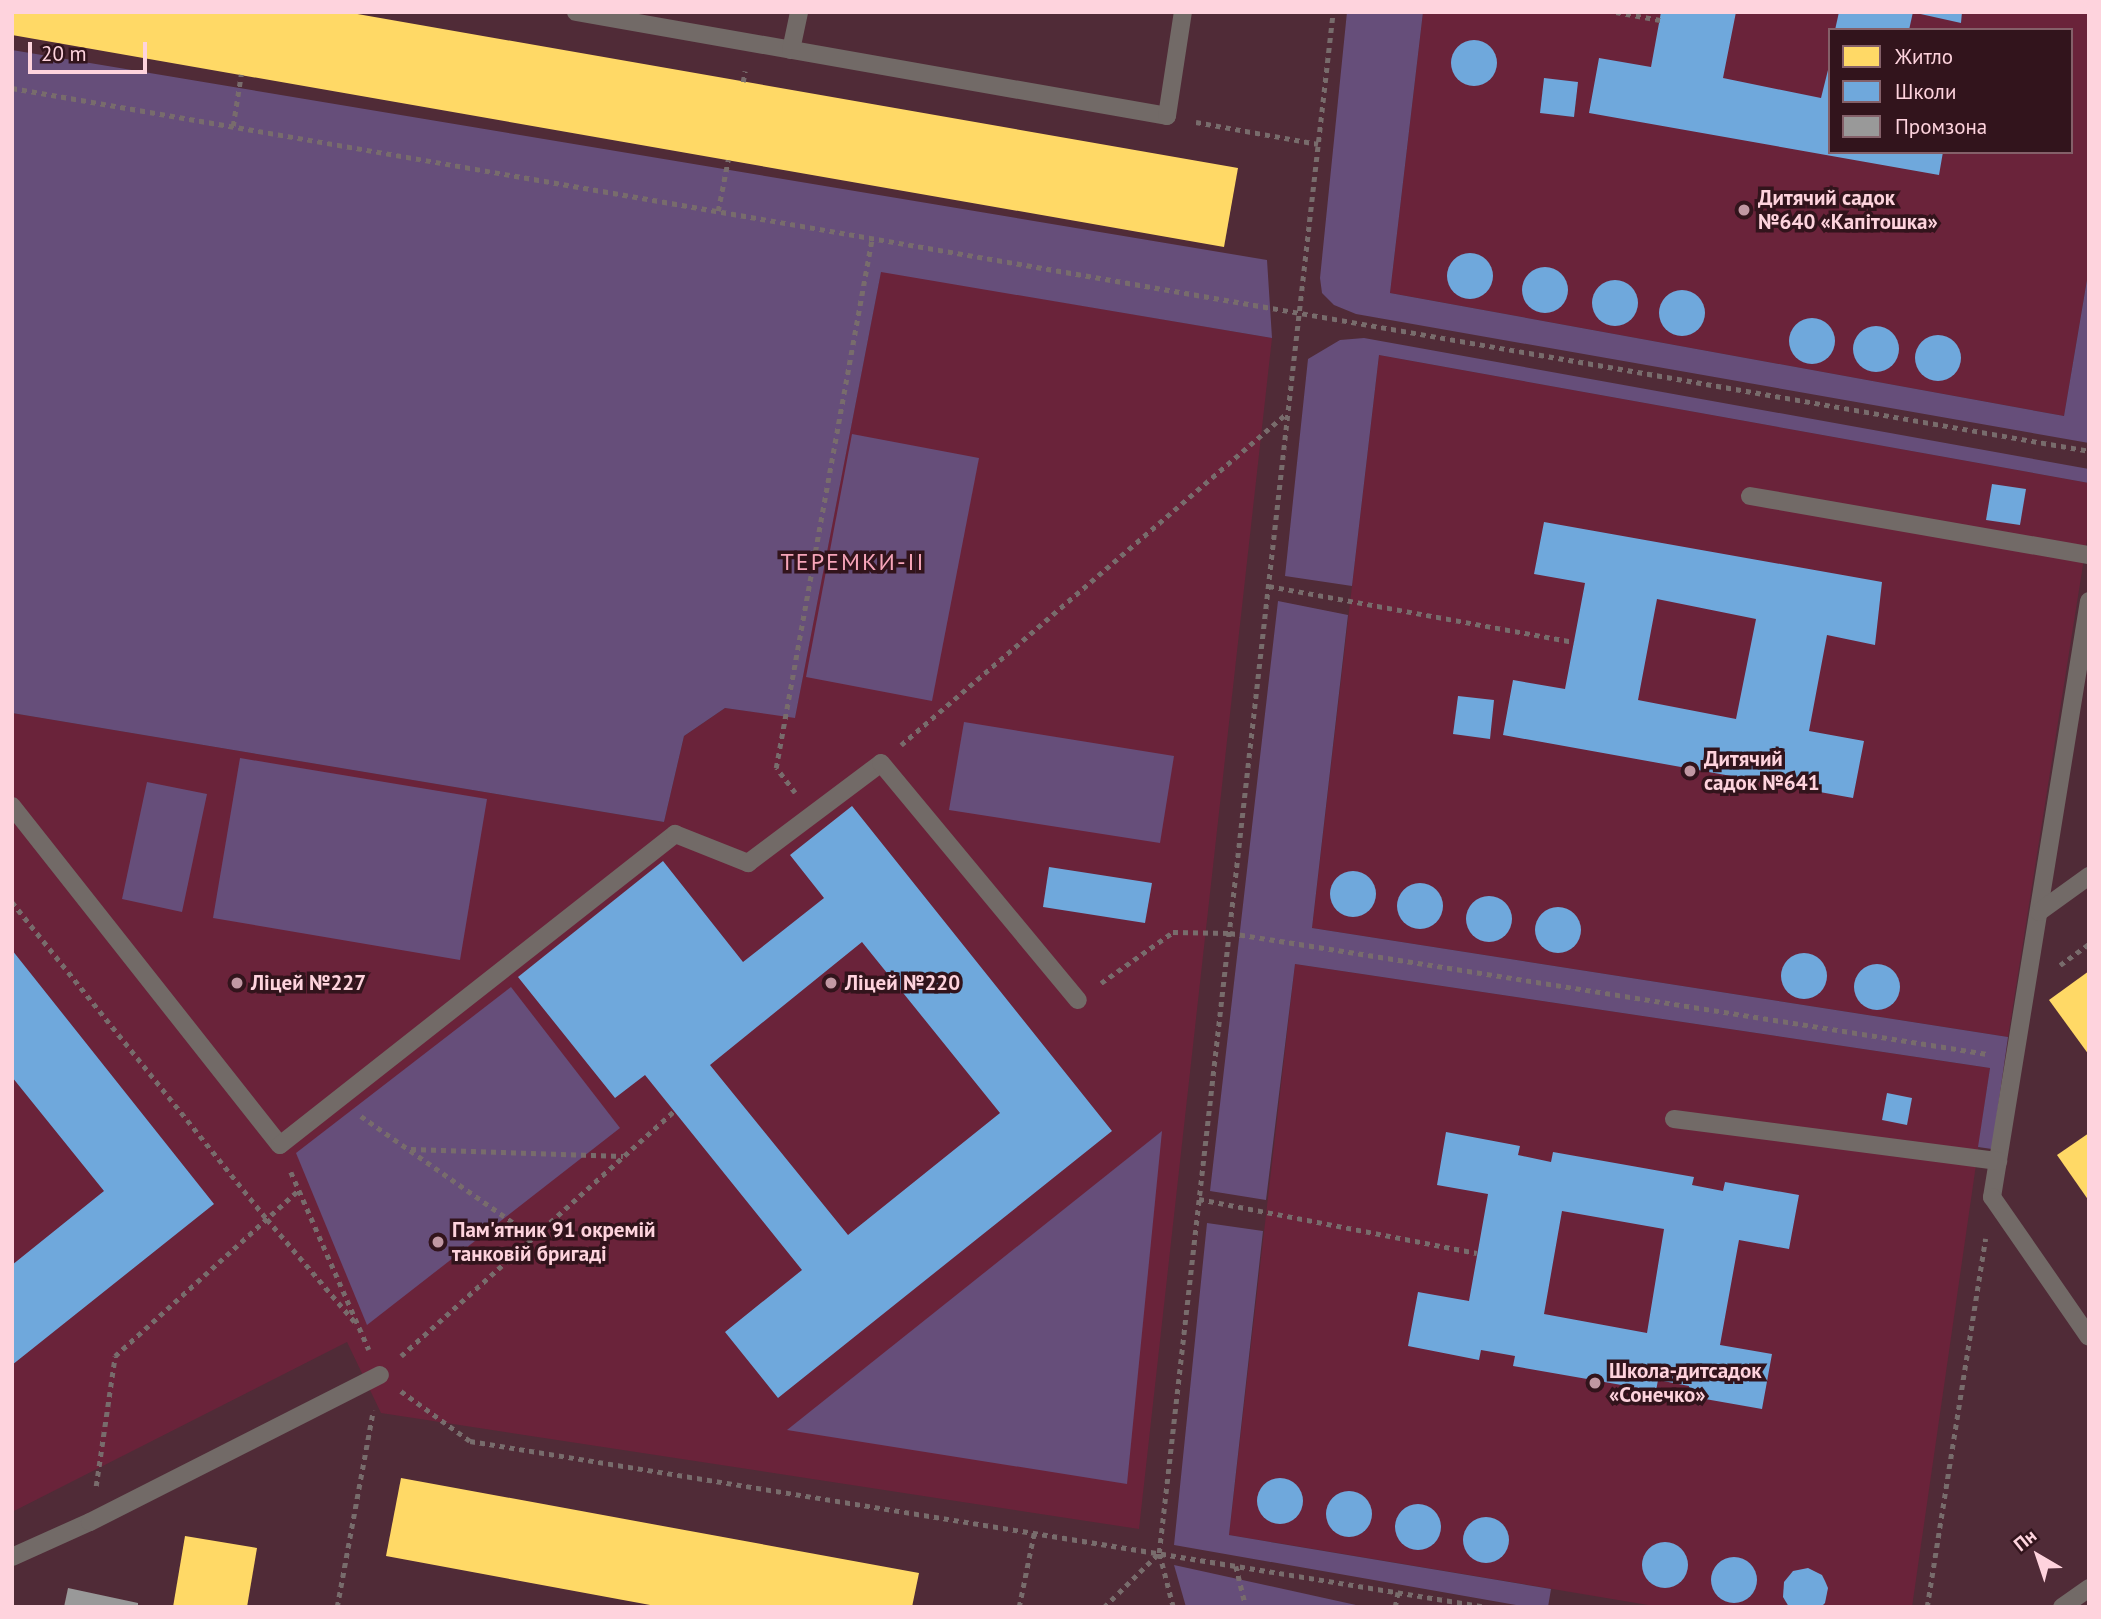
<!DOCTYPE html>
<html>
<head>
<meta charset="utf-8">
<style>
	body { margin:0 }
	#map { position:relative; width:2101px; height:1619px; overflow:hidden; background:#502b37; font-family:"PT Sans",sans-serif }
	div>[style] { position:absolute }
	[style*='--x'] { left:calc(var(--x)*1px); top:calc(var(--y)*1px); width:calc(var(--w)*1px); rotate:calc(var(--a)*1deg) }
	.built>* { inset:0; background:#6a233a }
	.green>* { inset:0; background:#664e7a }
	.homes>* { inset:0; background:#ffd966 }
	.schools>* { inset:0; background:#6fa8dc }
	.round { border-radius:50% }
	.industry>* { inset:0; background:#999 }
	.path>* { height:4.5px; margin-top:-2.25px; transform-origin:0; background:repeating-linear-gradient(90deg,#786c6c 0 5px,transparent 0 10px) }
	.lane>* { height:18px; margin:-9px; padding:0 9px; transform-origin:9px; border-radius:9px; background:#726a67 }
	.dots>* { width:19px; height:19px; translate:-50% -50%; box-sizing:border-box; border:4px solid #32141c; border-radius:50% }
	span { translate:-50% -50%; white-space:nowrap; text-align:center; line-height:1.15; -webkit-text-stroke:7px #32141c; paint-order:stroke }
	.poi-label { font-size:21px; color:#fed3dd; font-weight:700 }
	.left { translate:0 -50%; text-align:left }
	.quarter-label { font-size:24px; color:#f7a5b9; letter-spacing:2px }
	.frame { position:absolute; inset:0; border:14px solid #fed3dd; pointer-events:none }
	.legend { position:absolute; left:1828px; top:28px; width:245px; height:126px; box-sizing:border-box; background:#32141c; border:2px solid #846069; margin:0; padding:9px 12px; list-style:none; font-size:21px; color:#fed3dd }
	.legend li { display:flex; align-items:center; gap:14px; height:35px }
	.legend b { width:35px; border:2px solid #846069 }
	.north { position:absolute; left:2003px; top:1521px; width:70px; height:70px; -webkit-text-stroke:5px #32141c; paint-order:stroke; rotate:321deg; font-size:19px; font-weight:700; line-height:28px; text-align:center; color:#fed3dd }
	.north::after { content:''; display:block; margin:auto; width:24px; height:32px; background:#fed3dd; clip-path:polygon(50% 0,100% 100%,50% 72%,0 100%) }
	.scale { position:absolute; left:28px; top:42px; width:119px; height:32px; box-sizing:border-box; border:4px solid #fed3dd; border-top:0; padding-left:9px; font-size:21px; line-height:24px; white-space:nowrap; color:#fed3dd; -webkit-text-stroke:5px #32141c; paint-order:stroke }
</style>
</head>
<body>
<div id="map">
	<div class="built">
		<div style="clip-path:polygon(evenodd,1423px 12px,2089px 12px,2089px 268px,2064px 416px,1390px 293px,1423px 12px,1830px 30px,2071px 30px,2071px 152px,1830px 152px,1830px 30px)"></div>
		<div style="clip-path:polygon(881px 271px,1272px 338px,1139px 1529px,381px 1413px,347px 1342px,12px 1512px,12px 713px,664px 822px,684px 736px,725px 708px,795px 717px)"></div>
		<div style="clip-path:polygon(1379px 355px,2089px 483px,2089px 527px,2008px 1037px,1312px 928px)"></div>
		<div style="clip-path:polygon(1295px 964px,1990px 1068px,1912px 1607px,1660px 1607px,1229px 1535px)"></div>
	</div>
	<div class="green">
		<div style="clip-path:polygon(1347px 12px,1423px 12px,1390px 293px,2064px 416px,2089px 268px,2089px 443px,1356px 314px,1334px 305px,1322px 293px,1320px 278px)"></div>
		<div style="clip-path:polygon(12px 50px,1267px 260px,1272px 338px,881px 272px,795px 718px,725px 708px,684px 736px,664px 822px,12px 713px)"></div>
		<div style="clip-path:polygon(1364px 338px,2089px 469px,2089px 483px,1379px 355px,1352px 586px,1285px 576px,1308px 359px,1340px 340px)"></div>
		<div style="clip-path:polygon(852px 434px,979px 458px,932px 701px,806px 677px)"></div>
		<div style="clip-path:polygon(1278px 601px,1348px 615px,1312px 928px,2008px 1037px,1992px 1149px,1978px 1147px,1990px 1068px,1295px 964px,1266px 1200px,1210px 1191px)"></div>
		<div style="clip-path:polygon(964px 722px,1174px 756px,1160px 843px,949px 810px)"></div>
		<div style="clip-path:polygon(240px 758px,487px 799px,460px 960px,213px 918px)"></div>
		<div style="clip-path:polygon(147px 782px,207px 794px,182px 912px,122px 899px)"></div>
		<div style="clip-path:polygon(511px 987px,620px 1128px,367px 1325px,296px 1153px)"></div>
		<div style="clip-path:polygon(1162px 1131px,1127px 1484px,787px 1430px)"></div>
		<div style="clip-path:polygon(1207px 1223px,1263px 1231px,1229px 1535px,1551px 1589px,1548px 1607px,1527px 1607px,1174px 1545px)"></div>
		<div style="clip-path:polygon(1174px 1565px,1365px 1607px,1186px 1607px)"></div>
	</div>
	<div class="homes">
		<div style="clip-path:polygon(12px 12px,346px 12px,1238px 168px,1224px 247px,12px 35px)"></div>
		<div style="clip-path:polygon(2089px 971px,2089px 1055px,2049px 1000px)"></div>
		<div style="clip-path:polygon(2089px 1133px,2089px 1201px,2057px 1155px)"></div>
		<div style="clip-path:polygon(401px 1478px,919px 1573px,912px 1607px,661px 1607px,386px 1556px)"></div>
		<div style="clip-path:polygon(185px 1536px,257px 1548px,247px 1607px,173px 1607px)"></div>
	</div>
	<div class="schools">
		<div style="clip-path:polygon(1661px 12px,1736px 12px,1723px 78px,1821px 98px,1830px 62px,1830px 152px,1943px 152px,1939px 175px,1589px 113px,1599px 58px,1651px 67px)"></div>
		<div style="clip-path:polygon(1839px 12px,1913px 12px,1909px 30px,1835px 30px)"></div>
		<div style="clip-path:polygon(1916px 12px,1962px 12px,1961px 23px,1916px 13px)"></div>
		<div class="round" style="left:1451px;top:40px;width:46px;height:46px"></div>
		<div style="clip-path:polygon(1544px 78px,1578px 82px,1574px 117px,1540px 113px)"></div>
		<div class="round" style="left:1447px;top:253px;width:46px;height:46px"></div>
		<div class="round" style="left:1522px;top:267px;width:46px;height:46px"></div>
		<div class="round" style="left:1592px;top:280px;width:46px;height:46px"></div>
		<div class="round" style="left:1659px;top:290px;width:46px;height:46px"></div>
		<div class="round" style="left:1789px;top:318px;width:46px;height:46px"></div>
		<div class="round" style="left:1853px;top:326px;width:46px;height:46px"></div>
		<div class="round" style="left:1915px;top:335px;width:46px;height:46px"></div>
		<div style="clip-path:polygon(1992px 484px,2026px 489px,2020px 525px,1986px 520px)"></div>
		<div style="clip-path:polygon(evenodd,1544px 522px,1882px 582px,1875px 645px,1827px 635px,1809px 731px,1864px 741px,1853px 798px,1503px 735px,1513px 680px,1565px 689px,1585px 583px,1534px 574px,1544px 522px,1657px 599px,1756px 619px,1736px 719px,1638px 700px,1657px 599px)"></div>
		<div style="clip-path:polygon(1458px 696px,1494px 700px,1490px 739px,1453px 734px)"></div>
		<div style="clip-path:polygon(evenodd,852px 806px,1112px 1131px,778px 1398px,725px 1332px,802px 1270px,645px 1075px,615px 1098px,518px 977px,663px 861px,743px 962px,824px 898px,790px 855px,852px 806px,862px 942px,1000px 1113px,848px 1235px,710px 1065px,862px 942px)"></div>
		<div style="clip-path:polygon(1049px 867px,1152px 883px,1145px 923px,1043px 907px)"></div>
		<div class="round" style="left:1330px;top:871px;width:46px;height:46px"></div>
		<div class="round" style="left:1397px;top:883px;width:46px;height:46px"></div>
		<div class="round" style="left:1466px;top:896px;width:46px;height:46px"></div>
		<div class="round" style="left:1535px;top:907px;width:46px;height:46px"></div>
		<div style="clip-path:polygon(12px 950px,214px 1204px,12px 1365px,12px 1265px,104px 1191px,12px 1077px)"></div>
		<div class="round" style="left:1781px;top:953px;width:46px;height:46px"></div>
		<div class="round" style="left:1854px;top:964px;width:46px;height:46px"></div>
		<div style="clip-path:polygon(1887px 1093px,1912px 1098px,1907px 1125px,1882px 1120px)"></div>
		<div style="clip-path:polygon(evenodd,1446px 1132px,1520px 1146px,1518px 1155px,1551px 1162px,1553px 1152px,1694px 1177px,1692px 1185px,1723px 1191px,1725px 1182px,1799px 1195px,1789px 1249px,1739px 1240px,1720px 1345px,1772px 1354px,1762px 1409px,1688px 1396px,1689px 1386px,1658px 1380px,1656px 1391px,1513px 1366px,1515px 1356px,1481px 1350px,1479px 1360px,1408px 1346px,1418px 1292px,1469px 1301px,1488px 1194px,1437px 1185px,1446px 1132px,1562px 1211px,1664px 1229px,1647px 1333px,1544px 1314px,1562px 1211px)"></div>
		<div class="round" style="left:1257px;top:1478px;width:46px;height:46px"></div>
		<div class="round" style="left:1326px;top:1491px;width:46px;height:46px"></div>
		<div class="round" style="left:1395px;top:1504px;width:46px;height:46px"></div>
		<div class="round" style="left:1463px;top:1517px;width:46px;height:46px"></div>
		<div class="round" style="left:1642px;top:1542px;width:46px;height:46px"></div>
		<div class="round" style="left:1711px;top:1557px;width:46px;height:46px"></div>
		<div style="clip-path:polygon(1808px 1568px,1822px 1575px,1825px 1581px,1828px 1588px,1825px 1603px,1821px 1607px,1789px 1607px,1783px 1597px,1784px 1582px,1793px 1571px)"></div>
	</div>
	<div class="industry">
		<div style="clip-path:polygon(68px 1588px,138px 1603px,138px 1607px,64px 1607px)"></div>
	</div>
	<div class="path">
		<div style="--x:1616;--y:12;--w:45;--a:10.3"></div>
		<div style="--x:743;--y:82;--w:11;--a:-80"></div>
		<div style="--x:12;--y:88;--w:2108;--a:9.91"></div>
		<div style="--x:1196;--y:122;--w:124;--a:10.2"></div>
		<div style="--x:233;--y:126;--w:52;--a:-81.1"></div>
		<div style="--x:718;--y:211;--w:52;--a:-78.9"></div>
		<div style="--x:1269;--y:586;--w:310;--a:10.4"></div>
		<div style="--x:901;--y:745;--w:509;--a:-40.7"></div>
		<div style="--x:795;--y:793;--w:31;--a:-127"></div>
		<div style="--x:776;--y:768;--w:539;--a:-79.73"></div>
		<div style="--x:12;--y:902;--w:407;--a:51.2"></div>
		<div style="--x:267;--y:1219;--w:135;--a:49.5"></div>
		<div style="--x:2060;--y:965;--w:36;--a:-36"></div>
		<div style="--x:1101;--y:983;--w:88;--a:-35.3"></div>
		<div style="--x:1173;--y:932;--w:57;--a:1"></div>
		<div style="--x:1230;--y:933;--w:767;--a:9.08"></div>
		<div style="--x:361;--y:1116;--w:211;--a:35"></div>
		<div style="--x:411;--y:1149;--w:212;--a:1.9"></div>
		<div style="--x:291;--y:1172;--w:194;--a:66.3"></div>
		<div style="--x:1199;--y:1199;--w:283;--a:11"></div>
		<div style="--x:401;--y:1356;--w:367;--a:-41.9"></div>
		<div style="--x:401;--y:1391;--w:85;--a:35.9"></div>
		<div style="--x:470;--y:1441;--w:1030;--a:9.27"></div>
		<div style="--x:96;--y:1486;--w:131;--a:-81.7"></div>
		<div style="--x:115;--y:1356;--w:248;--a:-42.1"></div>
		<div style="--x:1236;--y:1566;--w:42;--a:76.3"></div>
		<div style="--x:337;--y:1607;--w:200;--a:-79.6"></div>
		<div style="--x:1019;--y:1607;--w:76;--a:-78.5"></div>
		<div style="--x:1104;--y:1607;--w:76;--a:-44.5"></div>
		<div style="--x:1173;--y:1607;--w:56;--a:-104.5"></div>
		<div style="--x:1159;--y:1553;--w:1551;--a:-83.56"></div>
		<div style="--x:1395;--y:1607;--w:15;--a:-79"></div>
		<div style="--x:1927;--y:1607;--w:373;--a:-81"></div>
	</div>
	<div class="lane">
		<div style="--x:576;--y:12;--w:600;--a:9.98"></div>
		<div style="--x:1167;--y:116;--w:105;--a:-81.3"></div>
		<div style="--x:791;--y:50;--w:39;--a:-78"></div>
		<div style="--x:1750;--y:496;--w:344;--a:9.9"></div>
		<div style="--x:2089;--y:601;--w:604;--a:99.24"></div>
		<div style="--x:1992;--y:1197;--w:170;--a:55.3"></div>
		<div style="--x:12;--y:806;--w:432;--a:51.7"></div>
		<div style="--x:280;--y:1145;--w:503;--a:-38.21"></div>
		<div style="--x:675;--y:834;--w:79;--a:21.7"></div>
		<div style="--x:748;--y:863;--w:166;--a:-36.9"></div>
		<div style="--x:881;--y:763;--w:308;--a:50.3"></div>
		<div style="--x:2039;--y:912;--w:62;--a:-35.8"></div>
		<div style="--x:1674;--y:1119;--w:327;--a:7.4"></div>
		<div style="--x:12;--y:1557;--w:85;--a:-24.2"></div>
		<div style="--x:90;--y:1522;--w:325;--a:-26.9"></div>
		<div style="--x:2062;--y:1607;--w:33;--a:-35"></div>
	</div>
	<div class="dots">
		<div style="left:1744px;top:210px;background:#c198a3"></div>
		<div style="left:1690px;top:771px;background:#c198a3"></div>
		<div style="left:237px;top:983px;background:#c198a3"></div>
		<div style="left:831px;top:983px;background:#c198a3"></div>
		<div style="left:438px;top:1242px;background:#c198a3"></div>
		<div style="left:1595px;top:1383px;background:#c198a3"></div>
	</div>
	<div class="poi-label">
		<span class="left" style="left:1758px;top:210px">Дитячий садок<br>№640 «Капітошка»</span>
		<span class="left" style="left:1704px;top:771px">Дитячий<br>садок №641</span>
		<span class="left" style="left:251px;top:983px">Ліцей №227</span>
		<span class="left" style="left:845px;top:983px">Ліцей №220</span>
		<span class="left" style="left:452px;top:1242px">Пам'ятник 91 окремій<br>танковій бригаді</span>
		<span class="left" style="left:1609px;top:1383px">Школа-дитсадок<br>«Сонечко»</span>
	</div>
	<div class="quarter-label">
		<span style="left:853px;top:562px">ТЕРЕМКИ-ІІ</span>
	</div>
	<div class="frame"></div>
	<ul class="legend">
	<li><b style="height:19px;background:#ffd966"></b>Житло</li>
	<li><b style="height:19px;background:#6fa8dc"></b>Школи</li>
	<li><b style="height:19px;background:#999"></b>Промзона</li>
	</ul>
	<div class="north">Пн</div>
	<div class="scale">20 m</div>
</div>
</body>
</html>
